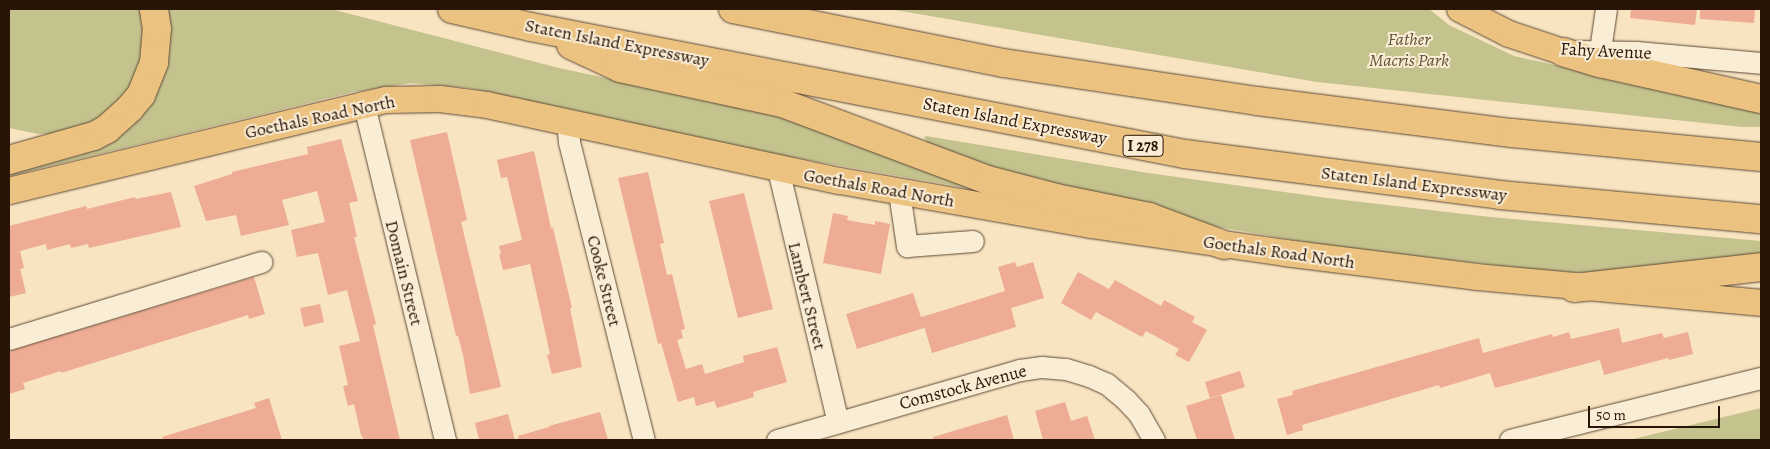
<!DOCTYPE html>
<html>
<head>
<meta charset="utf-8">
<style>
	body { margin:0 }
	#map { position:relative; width:1770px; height:449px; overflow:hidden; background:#f8e4c0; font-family:Alegreya,serif }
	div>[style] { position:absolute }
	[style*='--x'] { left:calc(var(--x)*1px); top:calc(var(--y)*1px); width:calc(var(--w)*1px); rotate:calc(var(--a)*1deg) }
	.green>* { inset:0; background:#c4c28d }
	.building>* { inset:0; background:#edac93 }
	.roads { filter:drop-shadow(0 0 1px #5d4936) drop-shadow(0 0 1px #5d4936) }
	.minor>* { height:21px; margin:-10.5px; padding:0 10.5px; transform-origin:10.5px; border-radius:10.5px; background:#faedd6 }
	.major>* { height:26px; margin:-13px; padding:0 13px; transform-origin:13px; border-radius:13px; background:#ecc280 }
	.highway>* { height:28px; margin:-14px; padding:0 14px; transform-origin:14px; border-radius:14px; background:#ecc280 }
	span { translate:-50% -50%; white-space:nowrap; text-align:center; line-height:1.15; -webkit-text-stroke:4px #faedd6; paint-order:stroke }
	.shield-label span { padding:1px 4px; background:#faedd6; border:1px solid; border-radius:4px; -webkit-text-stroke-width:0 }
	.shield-label { font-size:16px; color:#291508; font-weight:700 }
	.park-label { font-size:18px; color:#5f5237; font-style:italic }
	.street-label { font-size:18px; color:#291508 }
	.frame { position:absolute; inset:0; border:10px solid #291508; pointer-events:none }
	.scale { position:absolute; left:1588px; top:406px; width:132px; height:22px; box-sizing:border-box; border:2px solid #291508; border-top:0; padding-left:6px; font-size:15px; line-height:18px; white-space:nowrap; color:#291508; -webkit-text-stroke:4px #faedd6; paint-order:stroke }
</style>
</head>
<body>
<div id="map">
	<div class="green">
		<div style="clip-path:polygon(9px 9px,140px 9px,144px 37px,142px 55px,130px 85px,122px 97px,100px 118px,88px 124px,55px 134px,38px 134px,9px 128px)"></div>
		<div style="clip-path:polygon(166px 9px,331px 9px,559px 68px,780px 115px,973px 189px,779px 155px,469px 88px,411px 83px,353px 92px,9px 176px,9px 167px,112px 134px)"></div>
		<div style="clip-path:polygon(889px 9px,1429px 9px,1449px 25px,1514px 56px,1761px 110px,1761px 127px,1742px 127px,1317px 82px)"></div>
		<div style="clip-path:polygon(926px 136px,1148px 173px,1327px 198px,1490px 217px,1761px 241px,1761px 259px,1602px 274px,1537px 270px,1322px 245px,1218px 227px,1084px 196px,1022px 180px,928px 143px,924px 138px)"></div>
		<div style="clip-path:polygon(1761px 408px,1761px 440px,1629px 440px)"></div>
	</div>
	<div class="building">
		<div style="clip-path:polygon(1631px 9px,1697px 9px,1695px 25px,1630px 18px)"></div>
		<div style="clip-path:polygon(1700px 9px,1755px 9px,1754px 23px,1700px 19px)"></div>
		<div style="clip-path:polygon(447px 132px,467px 220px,461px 222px,501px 387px,470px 394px,463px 355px,458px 336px,456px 336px,410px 140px)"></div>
		<div style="clip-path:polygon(341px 139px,358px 201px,349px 203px,357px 237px,354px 237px,376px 324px,373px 325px,400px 440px,364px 440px,361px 435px,354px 404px,348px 406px,343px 386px,348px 385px,339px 346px,360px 341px,347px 290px,328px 295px,318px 253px,297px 257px,291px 230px,325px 222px,317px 191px,282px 200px,289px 225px,241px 236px,236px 215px,206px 221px,194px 186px,232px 174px,232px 172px,308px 154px,307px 147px)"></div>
		<div style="clip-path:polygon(534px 151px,551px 228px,553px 228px,572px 308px,570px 308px,582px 367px,552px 374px,547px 355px,550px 354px,530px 264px,503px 270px,499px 254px,501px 254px,499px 246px,522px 240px,507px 177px,501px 178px,497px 160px)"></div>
		<div style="clip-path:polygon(648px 172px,664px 243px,660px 244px,667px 275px,672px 274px,682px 316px,685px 329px,681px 330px,683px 338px,677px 340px,686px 369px,702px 364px,705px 374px,744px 362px,743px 356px,777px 347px,787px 382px,753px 392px,754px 397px,717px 408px,714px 401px,696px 406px,694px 397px,678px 402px,661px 343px,658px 344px,618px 178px)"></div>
		<div style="clip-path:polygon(171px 192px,181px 227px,89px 248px,88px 244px,71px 248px,70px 244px,47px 250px,46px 244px,20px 251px,24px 268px,20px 269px,26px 293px,9px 297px,9px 226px,86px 206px,87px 209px,135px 197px,136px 199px)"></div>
		<div style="clip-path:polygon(744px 193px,773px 309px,738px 318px,709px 201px)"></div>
		<div style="clip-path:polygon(833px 213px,848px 216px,847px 220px,875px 225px,875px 221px,890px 224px,881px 274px,823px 263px)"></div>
		<div style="clip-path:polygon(1015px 262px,1017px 267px,1033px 262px,1044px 298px,1011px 308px,1016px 327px,932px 353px,924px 326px,924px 328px,857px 349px,846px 314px,913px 293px,921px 317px,938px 312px,1005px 291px,998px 267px)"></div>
		<div style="clip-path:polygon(1078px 272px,1109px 289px,1115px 280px,1161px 306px,1164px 300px,1195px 317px,1192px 322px,1207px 330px,1189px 362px,1175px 355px,1179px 349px,1146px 331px,1142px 337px,1096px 312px,1091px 320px,1061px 303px)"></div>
		<div style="clip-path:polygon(254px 277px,265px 314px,249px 319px,248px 315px,61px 373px,61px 371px,23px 383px,25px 389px,9px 394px,9px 351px)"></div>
		<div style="clip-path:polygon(320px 304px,324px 322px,304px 327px,300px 308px)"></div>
		<div style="clip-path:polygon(1619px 328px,1622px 343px,1662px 333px,1664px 338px,1688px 332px,1693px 354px,1669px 360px,1668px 358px,1604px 375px,1600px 360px,1495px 388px,1490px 373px,1440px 388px,1439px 385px,1302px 425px,1303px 430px,1287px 435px,1277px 399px,1293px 395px,1292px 391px,1479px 338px,1483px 353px,1552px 334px,1553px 337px,1569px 332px,1571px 339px)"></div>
		<div style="clip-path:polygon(1240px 371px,1245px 387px,1210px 398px,1205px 382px)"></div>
		<div style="clip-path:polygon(1221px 395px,1235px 440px,1197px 440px,1186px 406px)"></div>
		<div style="clip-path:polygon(269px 398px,282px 440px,163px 440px,162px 437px,256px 408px,254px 403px)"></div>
		<div style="clip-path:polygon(1065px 402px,1071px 421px,1087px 416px,1095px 440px,1043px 440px,1035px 411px)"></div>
		<div style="clip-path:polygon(600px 412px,608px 440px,519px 440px,518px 436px,549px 427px,549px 426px)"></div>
		<div style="clip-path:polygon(508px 414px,515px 440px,479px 440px,475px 423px)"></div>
		<div style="clip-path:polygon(1007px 415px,1014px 440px,934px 440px,933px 437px)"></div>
	</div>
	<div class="roads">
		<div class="minor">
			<div style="--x:1600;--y:50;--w:41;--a:-81.7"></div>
			<div style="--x:1580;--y:51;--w:56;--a:1"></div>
			<div style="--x:1636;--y:52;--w:125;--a:5"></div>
			<div style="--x:364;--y:105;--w:345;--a:76.4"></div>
			<div style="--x:567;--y:122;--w:20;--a:84"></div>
			<div style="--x:569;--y:142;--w:307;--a:75.9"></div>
			<div style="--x:778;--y:169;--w:260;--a:76.7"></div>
			<div style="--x:899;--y:192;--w:55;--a:81.6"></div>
			<div style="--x:907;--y:246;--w:66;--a:-4.3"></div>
			<div style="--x:9;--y:339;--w:264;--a:-17"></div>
			<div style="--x:777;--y:440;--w:253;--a:-16.1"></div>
			<div style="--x:1020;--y:370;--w:22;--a:-8"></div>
			<div style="--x:1042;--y:367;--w:24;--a:5"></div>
			<div style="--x:1066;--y:369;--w:24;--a:17"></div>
			<div style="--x:1089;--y:376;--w:20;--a:24"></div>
			<div style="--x:1107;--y:384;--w:25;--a:40"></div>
			<div style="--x:1126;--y:400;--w:19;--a:47"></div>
			<div style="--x:1139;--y:414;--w:30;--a:60"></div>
			<div style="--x:1510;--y:440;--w:259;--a:-13.9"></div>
		</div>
		<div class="major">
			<div style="--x:1460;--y:9;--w:55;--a:27"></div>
			<div style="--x:1509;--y:34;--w:57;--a:18.4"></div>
			<div style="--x:9;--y:191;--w:365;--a:-13.6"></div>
			<div style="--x:364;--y:105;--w:23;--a:-13"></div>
			<div style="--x:386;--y:100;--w:54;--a:-1.1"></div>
			<div style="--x:440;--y:99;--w:47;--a:7.3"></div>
			<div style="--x:487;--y:105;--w:361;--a:12.2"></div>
			<div style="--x:840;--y:181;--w:255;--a:9.9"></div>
			<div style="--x:1091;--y:225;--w:196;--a:8.2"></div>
			<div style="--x:1285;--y:253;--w:193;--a:7.1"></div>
			<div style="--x:1477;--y:277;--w:285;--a:5.2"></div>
		</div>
		<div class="highway">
			<div style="--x:452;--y:9;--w:81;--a:12.8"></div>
			<div style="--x:531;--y:27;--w:666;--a:10.99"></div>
			<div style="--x:1185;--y:154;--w:318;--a:7.4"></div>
			<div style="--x:1500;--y:195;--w:262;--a:5.3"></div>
			<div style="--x:733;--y:9;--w:275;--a:11.3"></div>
			<div style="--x:1003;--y:63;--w:257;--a:8.5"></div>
			<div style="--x:1257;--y:101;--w:257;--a:7.2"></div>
			<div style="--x:1512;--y:133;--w:250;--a:5.5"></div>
			<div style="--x:571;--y:45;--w:54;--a:25.1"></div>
			<div style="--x:620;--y:68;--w:166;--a:12.2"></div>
			<div style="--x:782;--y:103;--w:220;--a:20.5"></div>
			<div style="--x:988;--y:180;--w:70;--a:14.8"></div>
			<div style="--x:1056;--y:198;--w:95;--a:11.5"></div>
			<div style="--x:1149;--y:217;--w:80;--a:20.5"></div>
			<div style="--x:1563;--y:52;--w:39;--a:17"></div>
			<div style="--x:1600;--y:63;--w:165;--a:12.6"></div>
			<div style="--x:9;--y:160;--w:88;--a:-15.8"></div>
			<div style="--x:94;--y:136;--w:15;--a:-28"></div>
			<div style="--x:107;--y:129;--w:31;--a:-42"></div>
			<div style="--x:130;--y:108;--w:17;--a:-50"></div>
			<div style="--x:141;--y:95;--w:35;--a:-68"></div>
			<div style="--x:154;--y:62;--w:33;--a:-85"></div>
			<div style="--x:157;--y:29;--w:20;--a:-99"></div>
			<div style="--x:1574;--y:288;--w:188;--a:-6.4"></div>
		</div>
	</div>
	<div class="shield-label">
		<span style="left:1143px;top:146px">I 278</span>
	</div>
	<div class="park-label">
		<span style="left:1409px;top:50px">Father<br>Macris Park</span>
	</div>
	<div class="street-label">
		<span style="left:617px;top:43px;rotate:11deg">Staten Island Expressway</span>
		<span style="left:1606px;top:51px;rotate:3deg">Fahy Avenue</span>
		<span style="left:320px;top:117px;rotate:-12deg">Goethals Road North</span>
		<span style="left:1015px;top:121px;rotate:11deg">Staten Island Expressway</span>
		<span style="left:1414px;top:184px;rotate:7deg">Staten Island Expressway</span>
		<span style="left:879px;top:188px;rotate:10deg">Goethals Road North</span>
		<span style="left:1279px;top:252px;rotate:8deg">Goethals Road North</span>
		<span style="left:404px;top:273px;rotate:76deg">Domain Street</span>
		<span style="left:604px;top:281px;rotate:76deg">Cooke Street</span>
		<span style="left:807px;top:296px;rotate:76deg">Lambert Street</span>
		<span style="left:963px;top:387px;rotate:-15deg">Comstock Avenue</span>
	</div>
	<div class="frame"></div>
	<div class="scale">50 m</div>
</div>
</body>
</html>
